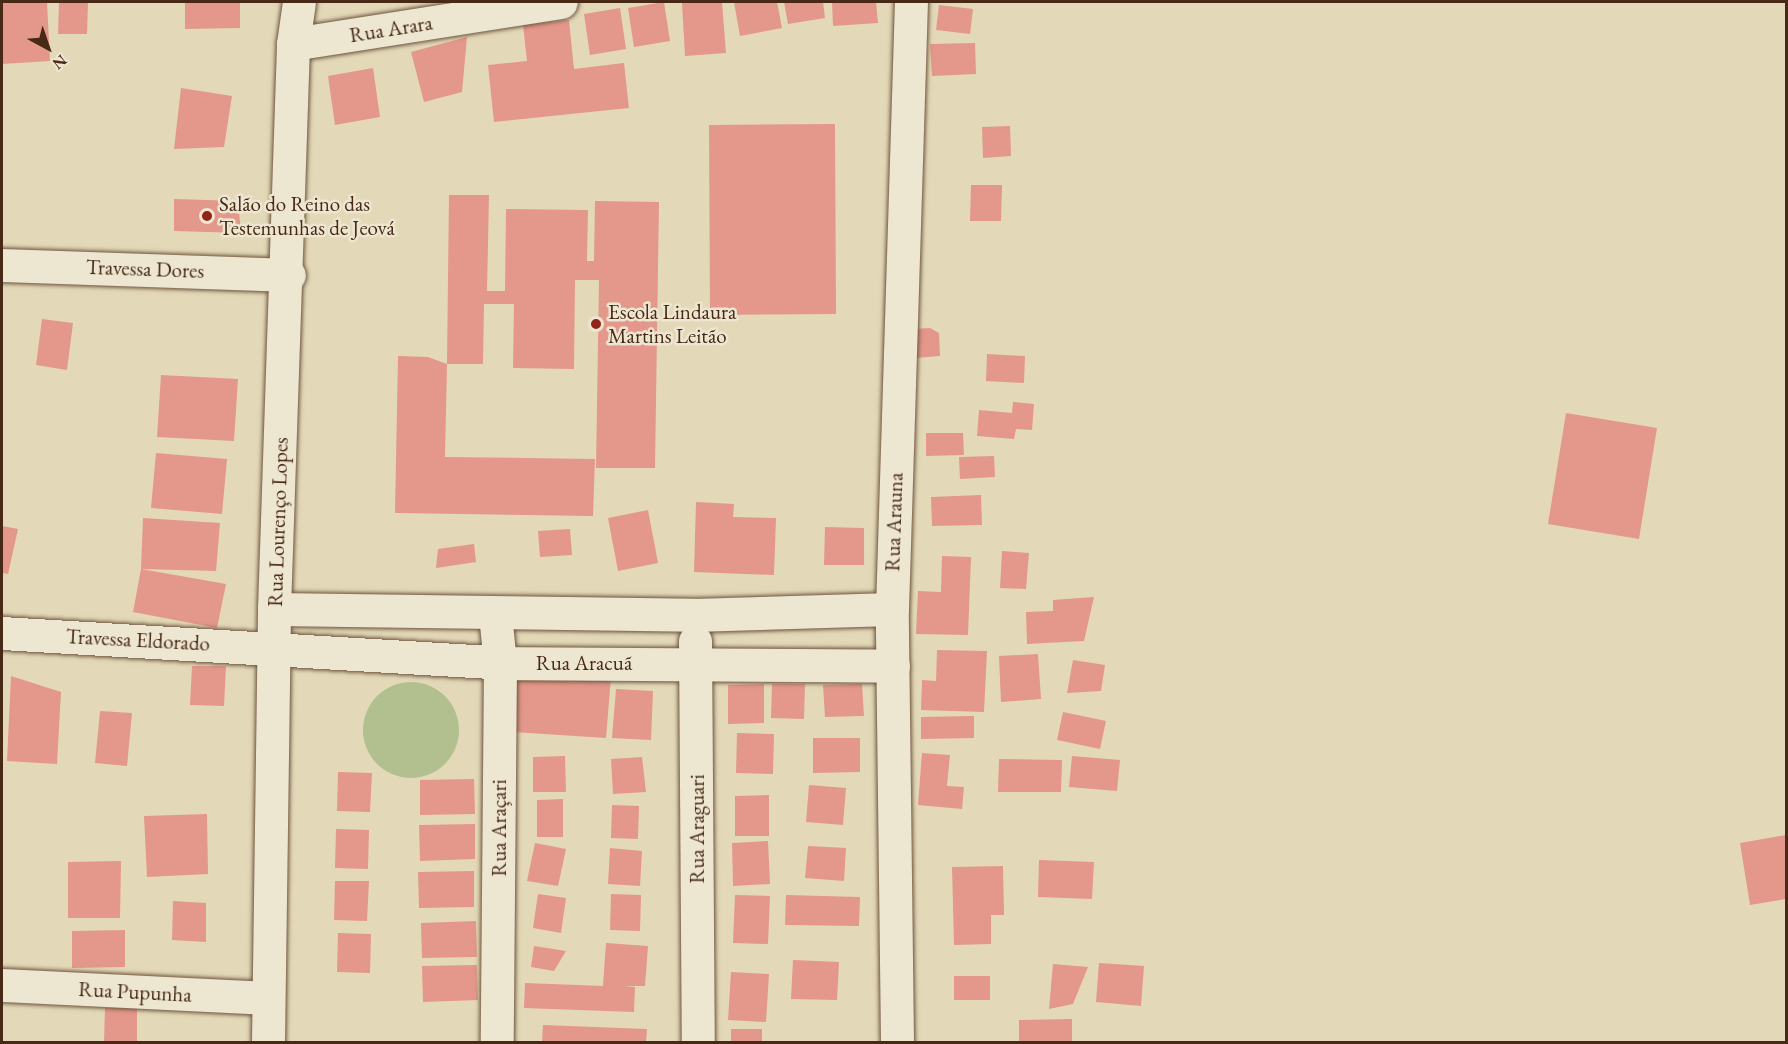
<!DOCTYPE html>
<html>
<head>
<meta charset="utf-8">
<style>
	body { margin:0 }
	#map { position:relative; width:1788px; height:1044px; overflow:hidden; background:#e3d9b8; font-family:"EB Garamond",serif }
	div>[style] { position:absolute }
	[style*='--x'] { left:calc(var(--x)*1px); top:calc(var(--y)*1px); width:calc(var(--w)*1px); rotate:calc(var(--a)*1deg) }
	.green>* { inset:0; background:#b2c090 }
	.round { border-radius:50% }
	.building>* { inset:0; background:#e4978b }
	.roads { filter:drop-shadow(0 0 2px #6e553e) drop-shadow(0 0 2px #6e553e) }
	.minor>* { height:33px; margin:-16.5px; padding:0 16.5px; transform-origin:16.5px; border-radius:16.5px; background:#ede6d1 }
	.dots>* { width:16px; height:16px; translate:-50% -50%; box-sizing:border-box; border:3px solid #ede6d1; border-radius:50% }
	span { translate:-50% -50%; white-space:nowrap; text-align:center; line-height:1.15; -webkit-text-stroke:5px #ede6d1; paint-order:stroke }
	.street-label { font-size:21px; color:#472915 }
	.poi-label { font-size:21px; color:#472915 }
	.left { translate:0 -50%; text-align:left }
	.frame { position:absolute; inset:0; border:3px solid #472915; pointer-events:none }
	.north { position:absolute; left:18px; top:18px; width:60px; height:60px; -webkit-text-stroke:4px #ede6d1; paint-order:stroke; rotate:140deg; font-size:16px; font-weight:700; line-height:24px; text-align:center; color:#472915 }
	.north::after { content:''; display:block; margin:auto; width:21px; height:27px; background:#472915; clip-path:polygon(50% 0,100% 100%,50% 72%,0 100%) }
</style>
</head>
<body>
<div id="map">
	<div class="green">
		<div class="round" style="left:363px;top:682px;width:96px;height:96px"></div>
	</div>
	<div class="building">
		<div style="clip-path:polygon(2px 2px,47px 2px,50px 61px,2px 64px)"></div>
		<div style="clip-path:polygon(59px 2px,88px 2px,87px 34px,58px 34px)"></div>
		<div style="clip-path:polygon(185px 2px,240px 2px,240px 28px,185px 29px)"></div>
		<div style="clip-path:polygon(664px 2px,670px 41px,634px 47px,628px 8px)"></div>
		<div style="clip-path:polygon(722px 2px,726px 53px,685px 56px,682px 3px)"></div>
		<div style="clip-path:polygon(734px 2px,777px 2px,782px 28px,740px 36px)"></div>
		<div style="clip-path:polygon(784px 2px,823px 2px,825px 18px,788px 24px)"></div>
		<div style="clip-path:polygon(832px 2px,876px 2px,878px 23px,833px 26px)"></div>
		<div style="clip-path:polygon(939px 5px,973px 9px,970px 34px,936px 30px)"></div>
		<div style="clip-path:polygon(620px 8px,626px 49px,590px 55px,584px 14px)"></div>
		<div style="clip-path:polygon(569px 20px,574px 69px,624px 63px,629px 108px,494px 122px,488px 65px,527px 61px,523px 25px)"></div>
		<div style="clip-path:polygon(467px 37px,462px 92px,424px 102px,411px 52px)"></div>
		<div style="clip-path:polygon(975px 43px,976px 74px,932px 76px,930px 44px)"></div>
		<div style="clip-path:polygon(373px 68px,380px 117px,335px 125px,328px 76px)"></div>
		<div style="clip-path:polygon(181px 88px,232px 96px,224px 147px,174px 149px)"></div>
		<div style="clip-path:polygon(835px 124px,836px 314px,710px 315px,709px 125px)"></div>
		<div style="clip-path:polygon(1010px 126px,1011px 156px,983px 158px,982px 127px)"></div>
		<div style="clip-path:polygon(971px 185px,1002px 185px,1001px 221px,970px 221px)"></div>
		<div style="clip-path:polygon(449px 195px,489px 195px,487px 291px,505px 291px,506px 209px,588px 210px,587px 261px,594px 261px,595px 201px,659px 202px,655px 468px,596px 468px,599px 280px,575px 280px,574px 369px,513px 368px,514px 304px,484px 304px,483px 364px,447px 364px)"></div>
		<div style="clip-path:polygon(174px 199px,238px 201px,241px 233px,174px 231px)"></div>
		<div style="clip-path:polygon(42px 319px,73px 323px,67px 370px,36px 365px)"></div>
		<div style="clip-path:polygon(930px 328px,939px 333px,940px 356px,915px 358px,913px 329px)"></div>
		<div style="clip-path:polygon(987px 354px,1025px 356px,1024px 383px,986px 381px)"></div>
		<div style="clip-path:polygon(398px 356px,428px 357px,447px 364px,445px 457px,595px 459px,593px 516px,395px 513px)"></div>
		<div style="clip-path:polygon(161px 375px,238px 379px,234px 441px,157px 437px)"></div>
		<div style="clip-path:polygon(1013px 402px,1034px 404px,1032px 430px,1016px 429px,1014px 439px,977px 436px,979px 410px,1012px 413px)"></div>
		<div style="clip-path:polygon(1566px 413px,1657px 428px,1639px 539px,1548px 524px)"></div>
		<div style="clip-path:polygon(926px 433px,963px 433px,964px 455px,926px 456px)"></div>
		<div style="clip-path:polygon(156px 453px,227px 459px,222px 514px,151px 508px)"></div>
		<div style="clip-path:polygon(994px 456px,995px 477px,960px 479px,959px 457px)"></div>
		<div style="clip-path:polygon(981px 495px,982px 525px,932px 526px,931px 497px)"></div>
		<div style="clip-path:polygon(696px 502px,734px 504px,733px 517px,776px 518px,774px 575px,694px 572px)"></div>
		<div style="clip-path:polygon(648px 510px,658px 563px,618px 571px,608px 518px)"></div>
		<div style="clip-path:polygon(143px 518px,220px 523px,216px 571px,141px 569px)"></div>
		<div style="clip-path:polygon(2px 526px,18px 529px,8px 574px,2px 573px)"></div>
		<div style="clip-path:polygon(825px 527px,864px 528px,864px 565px,824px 565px)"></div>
		<div style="clip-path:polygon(570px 529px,572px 555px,540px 557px,538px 531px)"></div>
		<div style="clip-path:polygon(474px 544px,476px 562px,436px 568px,438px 549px)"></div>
		<div style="clip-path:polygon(1002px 551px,1029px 553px,1026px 589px,1000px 588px)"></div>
		<div style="clip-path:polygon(942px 556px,971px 557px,968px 635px,916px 634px,918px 591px,941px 592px)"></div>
		<div style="clip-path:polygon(141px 569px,226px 584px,217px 628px,133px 612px)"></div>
		<div style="clip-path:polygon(1094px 597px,1084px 641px,1027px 644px,1026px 612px,1053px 611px,1053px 600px)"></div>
		<div style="clip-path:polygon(937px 650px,987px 651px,984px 712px,921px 710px,922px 680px,936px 681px)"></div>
		<div style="clip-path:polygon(1038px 654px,1041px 699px,1001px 702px,999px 656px)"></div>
		<div style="clip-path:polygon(1073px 660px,1105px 665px,1101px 691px,1067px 693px)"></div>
		<div style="clip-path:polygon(192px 666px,226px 666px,224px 706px,190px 705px)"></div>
		<div style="clip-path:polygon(518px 671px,611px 677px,606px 738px,513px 732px)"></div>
		<div style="clip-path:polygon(11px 676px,61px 692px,57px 764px,7px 761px)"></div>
		<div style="clip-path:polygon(764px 684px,764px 723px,728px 724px,728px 685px)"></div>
		<div style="clip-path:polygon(772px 684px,805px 684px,804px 719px,771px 718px)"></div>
		<div style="clip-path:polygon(862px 684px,864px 716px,825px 717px,823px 685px)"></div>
		<div style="clip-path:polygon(616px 689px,653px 691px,651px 740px,612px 738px)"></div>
		<div style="clip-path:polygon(100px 711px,132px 713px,127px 766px,95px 763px)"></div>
		<div style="clip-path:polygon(1063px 712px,1106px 721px,1100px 749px,1057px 740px)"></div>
		<div style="clip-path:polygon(974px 716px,974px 738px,921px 739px,921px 717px)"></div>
		<div style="clip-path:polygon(737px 733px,774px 734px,773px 774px,736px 773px)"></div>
		<div style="clip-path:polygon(813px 738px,860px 738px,860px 772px,813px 773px)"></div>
		<div style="clip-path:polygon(922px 753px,950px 755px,947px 786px,964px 787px,962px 809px,918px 805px)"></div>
		<div style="clip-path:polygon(565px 756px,566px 792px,533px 792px,533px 757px)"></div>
		<div style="clip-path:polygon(1072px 756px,1120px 760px,1117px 791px,1069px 787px)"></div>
		<div style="clip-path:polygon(642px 757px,646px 792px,613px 794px,611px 759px)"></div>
		<div style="clip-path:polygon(999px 759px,1062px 760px,1061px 792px,998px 792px)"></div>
		<div style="clip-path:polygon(338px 772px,372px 773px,370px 812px,337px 811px)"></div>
		<div style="clip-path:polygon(474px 779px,475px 814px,420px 815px,420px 780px)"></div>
		<div style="clip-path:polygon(809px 785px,846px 788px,843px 825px,806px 822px)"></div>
		<div style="clip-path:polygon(769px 795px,769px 836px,735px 836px,735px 796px)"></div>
		<div style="clip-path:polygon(563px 799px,563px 837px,537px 837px,537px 800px)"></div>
		<div style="clip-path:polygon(612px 805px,639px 806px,638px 839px,611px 838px)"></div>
		<div style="clip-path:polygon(207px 814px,208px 874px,147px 877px,144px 816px)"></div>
		<div style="clip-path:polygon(475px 824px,475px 859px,420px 861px,419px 825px)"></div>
		<div style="clip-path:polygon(336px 829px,369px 830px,368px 869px,335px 868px)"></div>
		<div style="clip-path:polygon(1786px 835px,1786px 899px,1750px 905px,1740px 843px)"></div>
		<div style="clip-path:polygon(768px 841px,770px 884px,733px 886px,732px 843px)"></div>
		<div style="clip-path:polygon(535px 843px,566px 849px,558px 886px,527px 881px)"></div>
		<div style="clip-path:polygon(808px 846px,846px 848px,844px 881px,805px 878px)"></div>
		<div style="clip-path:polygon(610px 848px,642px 851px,640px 886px,608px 884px)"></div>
		<div style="clip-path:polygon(1039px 860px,1094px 862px,1092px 899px,1038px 897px)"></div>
		<div style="clip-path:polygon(121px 861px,120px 918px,68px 918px,68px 862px)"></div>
		<div style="clip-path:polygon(1003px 866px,1004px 915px,991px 915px,991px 944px,954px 945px,952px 867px)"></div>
		<div style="clip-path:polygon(474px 871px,474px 907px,419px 908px,418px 872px)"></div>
		<div style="clip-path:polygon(335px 881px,369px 881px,367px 921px,334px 920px)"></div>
		<div style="clip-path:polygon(538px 894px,566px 898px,561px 933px,533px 928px)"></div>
		<div style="clip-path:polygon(611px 894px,641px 895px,640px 931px,610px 930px)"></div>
		<div style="clip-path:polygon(735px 895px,770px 896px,768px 944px,733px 943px)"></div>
		<div style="clip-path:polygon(786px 895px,860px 897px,859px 926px,785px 925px)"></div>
		<div style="clip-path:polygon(173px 901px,206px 903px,206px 942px,172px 940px)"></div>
		<div style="clip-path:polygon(476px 921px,477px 957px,422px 958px,421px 923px)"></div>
		<div style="clip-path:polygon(125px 930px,125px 967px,72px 968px,72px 931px)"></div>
		<div style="clip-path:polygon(338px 933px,371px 934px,370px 973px,337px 972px)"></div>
		<div style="clip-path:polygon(606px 943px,648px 946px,645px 986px,624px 986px,635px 987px,634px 1012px,524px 1008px,525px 983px,603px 986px)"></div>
		<div style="clip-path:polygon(534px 946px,566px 951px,554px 971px,531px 967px)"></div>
		<div style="clip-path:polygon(793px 960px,839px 962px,837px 1000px,791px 999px)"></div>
		<div style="clip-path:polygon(1099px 963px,1144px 966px,1141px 1006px,1096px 1002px)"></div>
		<div style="clip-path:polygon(1053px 964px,1088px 967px,1073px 1004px,1049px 1009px)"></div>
		<div style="clip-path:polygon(477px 965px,478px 1000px,423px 1002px,422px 966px)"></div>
		<div style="clip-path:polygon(731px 972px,769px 974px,766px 1022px,728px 1020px)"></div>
		<div style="clip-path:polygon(954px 976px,990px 976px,990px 1000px,954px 1000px)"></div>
		<div style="clip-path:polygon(105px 1008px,137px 1008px,137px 1042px,104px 1042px)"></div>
		<div style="clip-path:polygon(1072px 1019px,1072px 1042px,1019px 1042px,1019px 1020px)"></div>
		<div style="clip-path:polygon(543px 1025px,647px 1029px,646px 1042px,542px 1042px)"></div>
		<div style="clip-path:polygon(731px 1029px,762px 1029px,762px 1042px,731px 1042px)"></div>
	</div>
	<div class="roads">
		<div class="minor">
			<div style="--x:293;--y:44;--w:271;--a:-8.9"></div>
			<div style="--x:2;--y:265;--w:287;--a:2"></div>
			<div style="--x:274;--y:609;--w:419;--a:0.8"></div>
			<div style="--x:693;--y:615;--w:199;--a:-1.7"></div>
			<div style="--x:495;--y:614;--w:49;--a:84.2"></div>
			<div style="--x:500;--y:663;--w:379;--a:90.5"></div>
			<div style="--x:2;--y:633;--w:499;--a:3.4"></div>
			<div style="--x:500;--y:663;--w:393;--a:0.4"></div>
			<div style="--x:695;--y:641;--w:401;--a:89.6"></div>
			<div style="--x:2;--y:985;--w:266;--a:2.8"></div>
			<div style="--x:268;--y:1042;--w:433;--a:-89.2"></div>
			<div style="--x:274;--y:609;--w:565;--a:-88.07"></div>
			<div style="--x:293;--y:44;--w:42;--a:-81.9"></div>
			<div style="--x:897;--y:1042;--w:433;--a:-90.7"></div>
			<div style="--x:892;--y:609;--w:607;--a:-88.21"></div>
		</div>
	</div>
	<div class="dots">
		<div style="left:207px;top:216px;background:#8f2418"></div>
		<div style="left:596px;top:324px;background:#8f2418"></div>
	</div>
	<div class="street-label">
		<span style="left:391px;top:29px;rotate:-9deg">Rua Arara</span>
		<span style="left:145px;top:269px;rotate:2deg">Travessa Dores</span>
		<span style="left:278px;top:522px;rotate:-88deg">Rua Lourenço Lopes</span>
		<span style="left:894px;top:522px;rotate:-88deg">Rua Arauna</span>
		<span style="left:138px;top:640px;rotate:3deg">Travessa Eldorado</span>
		<span style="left:584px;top:663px">Rua Aracuã</span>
		<span style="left:499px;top:828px;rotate:-90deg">Rua Araçari</span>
		<span style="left:697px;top:829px;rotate:-90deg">Rua Araguari</span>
		<span style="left:135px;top:992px;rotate:3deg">Rua Pupunha</span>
	</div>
	<div class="poi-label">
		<span class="left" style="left:219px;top:216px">Salão do Reino das<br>Testemunhas de Jeová</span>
		<span class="left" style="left:608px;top:324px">Escola Lindaura<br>Martins Leitão</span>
	</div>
	<div class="frame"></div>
	<div class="north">N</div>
</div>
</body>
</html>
